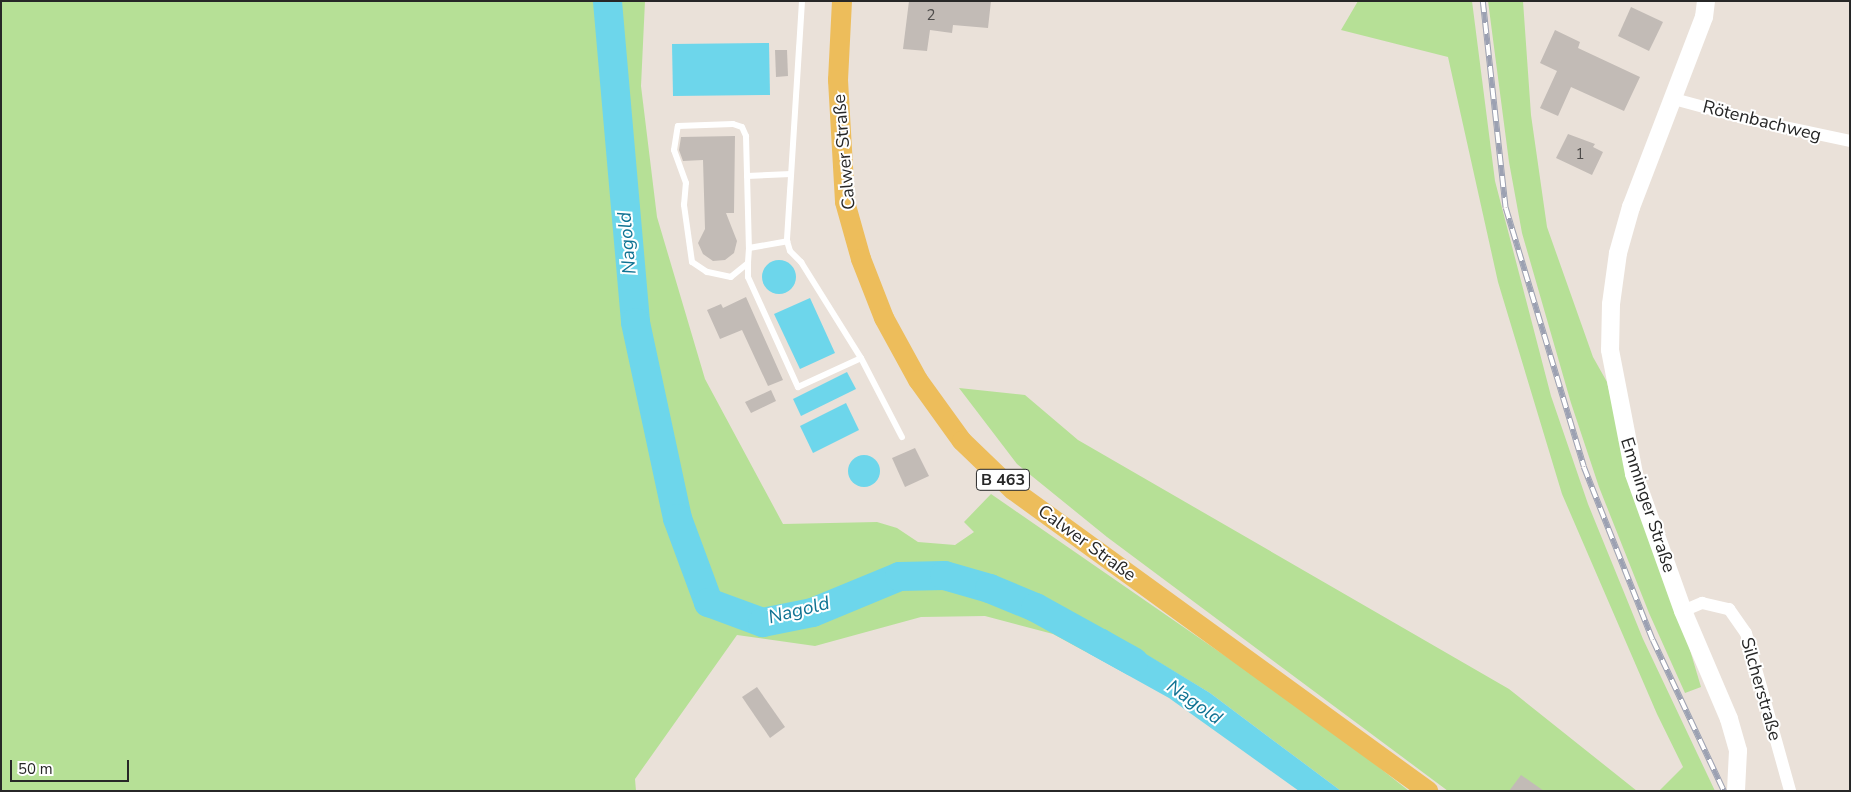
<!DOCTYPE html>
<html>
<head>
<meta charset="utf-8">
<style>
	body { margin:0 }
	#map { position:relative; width:1851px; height:792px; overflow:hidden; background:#eae1d9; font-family:"Nunito Sans",sans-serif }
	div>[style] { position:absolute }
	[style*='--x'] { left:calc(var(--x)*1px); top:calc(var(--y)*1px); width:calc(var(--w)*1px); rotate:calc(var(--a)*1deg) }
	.green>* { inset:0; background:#b6e096 }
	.water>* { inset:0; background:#6dd6eb }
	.round { border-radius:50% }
	.river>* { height:29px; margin:-14.5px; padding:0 14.5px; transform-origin:14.5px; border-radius:14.5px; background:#6dd6eb }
	.building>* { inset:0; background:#c2bbb6 }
	.lane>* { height:6px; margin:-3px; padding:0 3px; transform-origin:3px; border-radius:3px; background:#fff }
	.street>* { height:12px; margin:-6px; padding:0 6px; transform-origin:6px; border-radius:6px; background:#fff }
	.secondary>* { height:18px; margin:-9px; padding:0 9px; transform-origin:9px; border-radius:9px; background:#fff }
	.primary>* { height:20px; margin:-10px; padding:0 10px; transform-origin:10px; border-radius:10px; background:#edbd5b }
	.rail>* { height:5.5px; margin-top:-2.75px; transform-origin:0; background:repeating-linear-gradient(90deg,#fff 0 11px,#9ca1b2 0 22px); box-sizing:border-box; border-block:1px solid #9ca1b2 }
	span { translate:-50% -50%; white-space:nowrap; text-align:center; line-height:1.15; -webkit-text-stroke:4px #fff; paint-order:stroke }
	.number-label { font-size:15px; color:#4e4c4b }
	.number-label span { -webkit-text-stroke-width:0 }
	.shield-label span { padding:1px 4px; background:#fff; border:1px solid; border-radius:4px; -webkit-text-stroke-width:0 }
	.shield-label { font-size:16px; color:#272727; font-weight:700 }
	.street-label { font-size:18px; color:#272727 }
	.water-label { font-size:19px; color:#107393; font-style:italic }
	.frame { position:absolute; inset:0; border:2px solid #272727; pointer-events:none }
	.scale { position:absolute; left:10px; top:760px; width:119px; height:22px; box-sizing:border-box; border:2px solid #272727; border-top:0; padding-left:6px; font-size:15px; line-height:18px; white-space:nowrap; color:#272727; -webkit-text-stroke:4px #fff; paint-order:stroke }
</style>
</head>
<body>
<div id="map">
	<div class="green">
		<div style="clip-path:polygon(1px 1px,645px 1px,641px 86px,657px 217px,705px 379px,783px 524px,877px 522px,897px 528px,918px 542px,955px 545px,974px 532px,964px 522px,991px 494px,1328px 727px,1409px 791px,1341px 791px,1210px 693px,1105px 630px,1088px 653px,1053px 634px,985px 616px,921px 617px,815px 646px,737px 635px,635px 779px,636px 791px,1px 791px)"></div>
		<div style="clip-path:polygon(1358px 1px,1472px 1px,1495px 181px,1551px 396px,1588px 504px,1643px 639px,1715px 791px,1659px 791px,1683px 767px,1657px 714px,1562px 494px,1498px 282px,1448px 57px,1341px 30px)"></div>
		<div style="clip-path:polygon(1488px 1px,1523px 1px,1531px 115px,1547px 227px,1593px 357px,1607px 382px,1623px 449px,1679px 613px,1701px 687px,1685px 693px,1649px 613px,1599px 487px,1571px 403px,1522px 233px,1509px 162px)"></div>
		<div style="clip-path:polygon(959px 388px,1025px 395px,1078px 440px,1509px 689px,1637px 791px,1448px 791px,1107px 537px,1017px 464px)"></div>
	</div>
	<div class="water">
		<div style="clip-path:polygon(769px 43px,770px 95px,673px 96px,672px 44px)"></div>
		<div class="round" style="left:762px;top:260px;width:34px;height:34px"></div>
		<div style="clip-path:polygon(810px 298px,835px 353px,800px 369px,774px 314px)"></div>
		<div style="clip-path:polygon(847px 372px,856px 389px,801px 416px,793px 399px)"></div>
		<div style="clip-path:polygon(846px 403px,859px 430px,813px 453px,800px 426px)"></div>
		<div class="round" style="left:848px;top:455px;width:32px;height:32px"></div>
		<div style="clip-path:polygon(1105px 629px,1210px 693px,1341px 791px,1299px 791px,1169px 698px,1088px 653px)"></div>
	</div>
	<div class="river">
		<div style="--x:607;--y:1;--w:322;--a:85"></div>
		<div style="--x:635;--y:322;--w:200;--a:77.9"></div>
		<div style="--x:677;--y:518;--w:90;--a:69.7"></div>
		<div style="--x:708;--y:602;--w:58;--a:20.3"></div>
		<div style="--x:762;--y:622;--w:51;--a:-11.3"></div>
		<div style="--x:812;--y:612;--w:94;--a:-22.5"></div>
		<div style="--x:899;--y:576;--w:45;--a:-1.3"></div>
		<div style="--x:944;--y:575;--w:47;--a:16.1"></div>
		<div style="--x:989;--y:588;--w:50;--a:22.4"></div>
		<div style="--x:1035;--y:607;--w:112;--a:28.9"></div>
	</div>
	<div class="building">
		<div style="clip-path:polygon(909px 1px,991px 1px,988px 28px,953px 25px,952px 33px,930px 30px,927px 51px,903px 49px)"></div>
		<div style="clip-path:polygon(1631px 7px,1663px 22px,1649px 51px,1618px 36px)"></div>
		<div style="clip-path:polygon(1555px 30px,1580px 42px,1578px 48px,1640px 77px,1624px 111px,1571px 87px,1558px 116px,1540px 108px,1557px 71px,1540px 63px)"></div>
		<div style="clip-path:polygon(775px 50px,787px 50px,788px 76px,776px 77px)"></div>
		<div style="clip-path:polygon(1568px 134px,1595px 144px,1593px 147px,1603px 152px,1592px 175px,1556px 158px)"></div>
		<div style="clip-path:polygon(735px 136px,734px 213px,726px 213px,737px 241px,734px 253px,725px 260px,713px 261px,703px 254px,698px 243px,705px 229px,703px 160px,683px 161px,679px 150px,681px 137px)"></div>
		<div style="clip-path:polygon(746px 297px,783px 380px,768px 386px,742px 330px,720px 339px,707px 310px,721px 304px,723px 308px)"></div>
		<div style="clip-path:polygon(771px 390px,776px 401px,751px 413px,745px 402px)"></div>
		<div style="clip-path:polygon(915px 448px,929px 476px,905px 487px,892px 458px)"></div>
		<div style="clip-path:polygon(757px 687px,785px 727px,770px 738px,742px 697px)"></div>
		<div style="clip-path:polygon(1521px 775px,1544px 791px,1509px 791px)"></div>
	</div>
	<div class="lane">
		<div style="--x:802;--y:1;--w:240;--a:93.6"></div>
		<div style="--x:787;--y:241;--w:10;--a:73"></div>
		<div style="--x:790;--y:251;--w:16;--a:45"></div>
		<div style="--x:801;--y:262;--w:113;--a:58"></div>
		<div style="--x:861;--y:358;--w:89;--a:62.6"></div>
		<div style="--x:733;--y:124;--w:9;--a:18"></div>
		<div style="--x:742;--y:127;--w:10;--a:66"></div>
		<div style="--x:746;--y:136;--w:112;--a:88.5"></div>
		<div style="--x:749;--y:248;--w:15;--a:94"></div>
		<div style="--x:748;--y:263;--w:22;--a:141"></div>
		<div style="--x:731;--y:277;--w:25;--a:-168"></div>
		<div style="--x:707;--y:272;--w:18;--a:-146"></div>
		<div style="--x:692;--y:262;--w:58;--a:-98"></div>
		<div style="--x:684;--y:205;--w:22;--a:-85"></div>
		<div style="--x:686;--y:183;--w:35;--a:-110"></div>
		<div style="--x:674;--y:150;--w:24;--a:-81"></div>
		<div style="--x:678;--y:126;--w:55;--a:-2.1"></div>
		<div style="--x:747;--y:176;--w:44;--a:-2.6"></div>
		<div style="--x:749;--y:248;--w:39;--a:-10"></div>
		<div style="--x:748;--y:263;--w:14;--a:90"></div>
		<div style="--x:748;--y:277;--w:121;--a:65.6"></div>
		<div style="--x:798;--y:387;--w:69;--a:-24.7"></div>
	</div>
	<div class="street">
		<div style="--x:1674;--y:99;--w:81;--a:15.1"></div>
		<div style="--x:1752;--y:120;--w:100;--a:12.1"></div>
		<div style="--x:1683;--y:611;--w:21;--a:-23"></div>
		<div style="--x:1702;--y:603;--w:28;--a:13"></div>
		<div style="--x:1729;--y:609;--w:29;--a:55"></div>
		<div style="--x:1746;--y:633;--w:164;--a:74.4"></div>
	</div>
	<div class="secondary">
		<div style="--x:1706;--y:1;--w:16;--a:97"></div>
		<div style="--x:1704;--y:17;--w:204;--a:111"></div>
		<div style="--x:1631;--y:207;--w:48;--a:105.8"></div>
		<div style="--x:1618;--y:253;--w:51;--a:97.8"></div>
		<div style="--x:1611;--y:304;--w:46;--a:91.2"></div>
		<div style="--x:1610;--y:350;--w:126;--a:79"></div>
		<div style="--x:1634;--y:474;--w:145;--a:70.3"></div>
		<div style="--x:1683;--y:611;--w:117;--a:66.9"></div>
		<div style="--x:1729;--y:719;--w:33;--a:74"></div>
		<div style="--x:1738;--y:751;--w:40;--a:92.9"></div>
	</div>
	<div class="primary">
		<div style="--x:842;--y:1;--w:79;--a:92.9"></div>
		<div style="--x:838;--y:80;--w:122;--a:86.7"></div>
		<div style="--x:845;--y:202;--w:59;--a:74.3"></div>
		<div style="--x:861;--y:259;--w:63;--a:68.7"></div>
		<div style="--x:884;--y:318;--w:71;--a:61.3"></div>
		<div style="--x:918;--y:380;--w:75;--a:54.2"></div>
		<div style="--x:962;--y:441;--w:71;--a:43.9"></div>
		<div style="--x:1013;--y:490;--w:513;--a:35.95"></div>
	</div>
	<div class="rail">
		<div style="--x:1483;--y:1;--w:208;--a:83.7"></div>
		<div style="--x:1506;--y:208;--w:270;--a:73.2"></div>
		<div style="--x:1584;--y:467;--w:186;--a:68.3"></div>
		<div style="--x:1653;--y:640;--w:167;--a:64.8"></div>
	</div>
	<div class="number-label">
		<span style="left:931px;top:16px">2</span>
		<span style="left:1580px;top:155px">1</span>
	</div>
	<div class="shield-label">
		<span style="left:1003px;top:480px">B 463</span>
	</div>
	<div class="street-label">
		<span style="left:1762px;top:121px;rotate:14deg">Rötenbachweg</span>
		<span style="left:844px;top:152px;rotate:-95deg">Calwer Straße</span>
		<span style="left:1648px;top:505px;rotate:72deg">Emminger Straße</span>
		<span style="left:1087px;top:543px;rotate:36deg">Calwer Straße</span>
		<span style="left:1761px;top:689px;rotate:74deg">Silcherstraße</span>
	</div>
	<div class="water-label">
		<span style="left:628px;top:243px;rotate:-95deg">Nagold</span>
		<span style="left:799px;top:611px;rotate:-14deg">Nagold</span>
		<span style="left:1194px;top:703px;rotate:35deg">Nagold</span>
	</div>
	<div class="frame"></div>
	<div class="scale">50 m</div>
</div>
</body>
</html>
